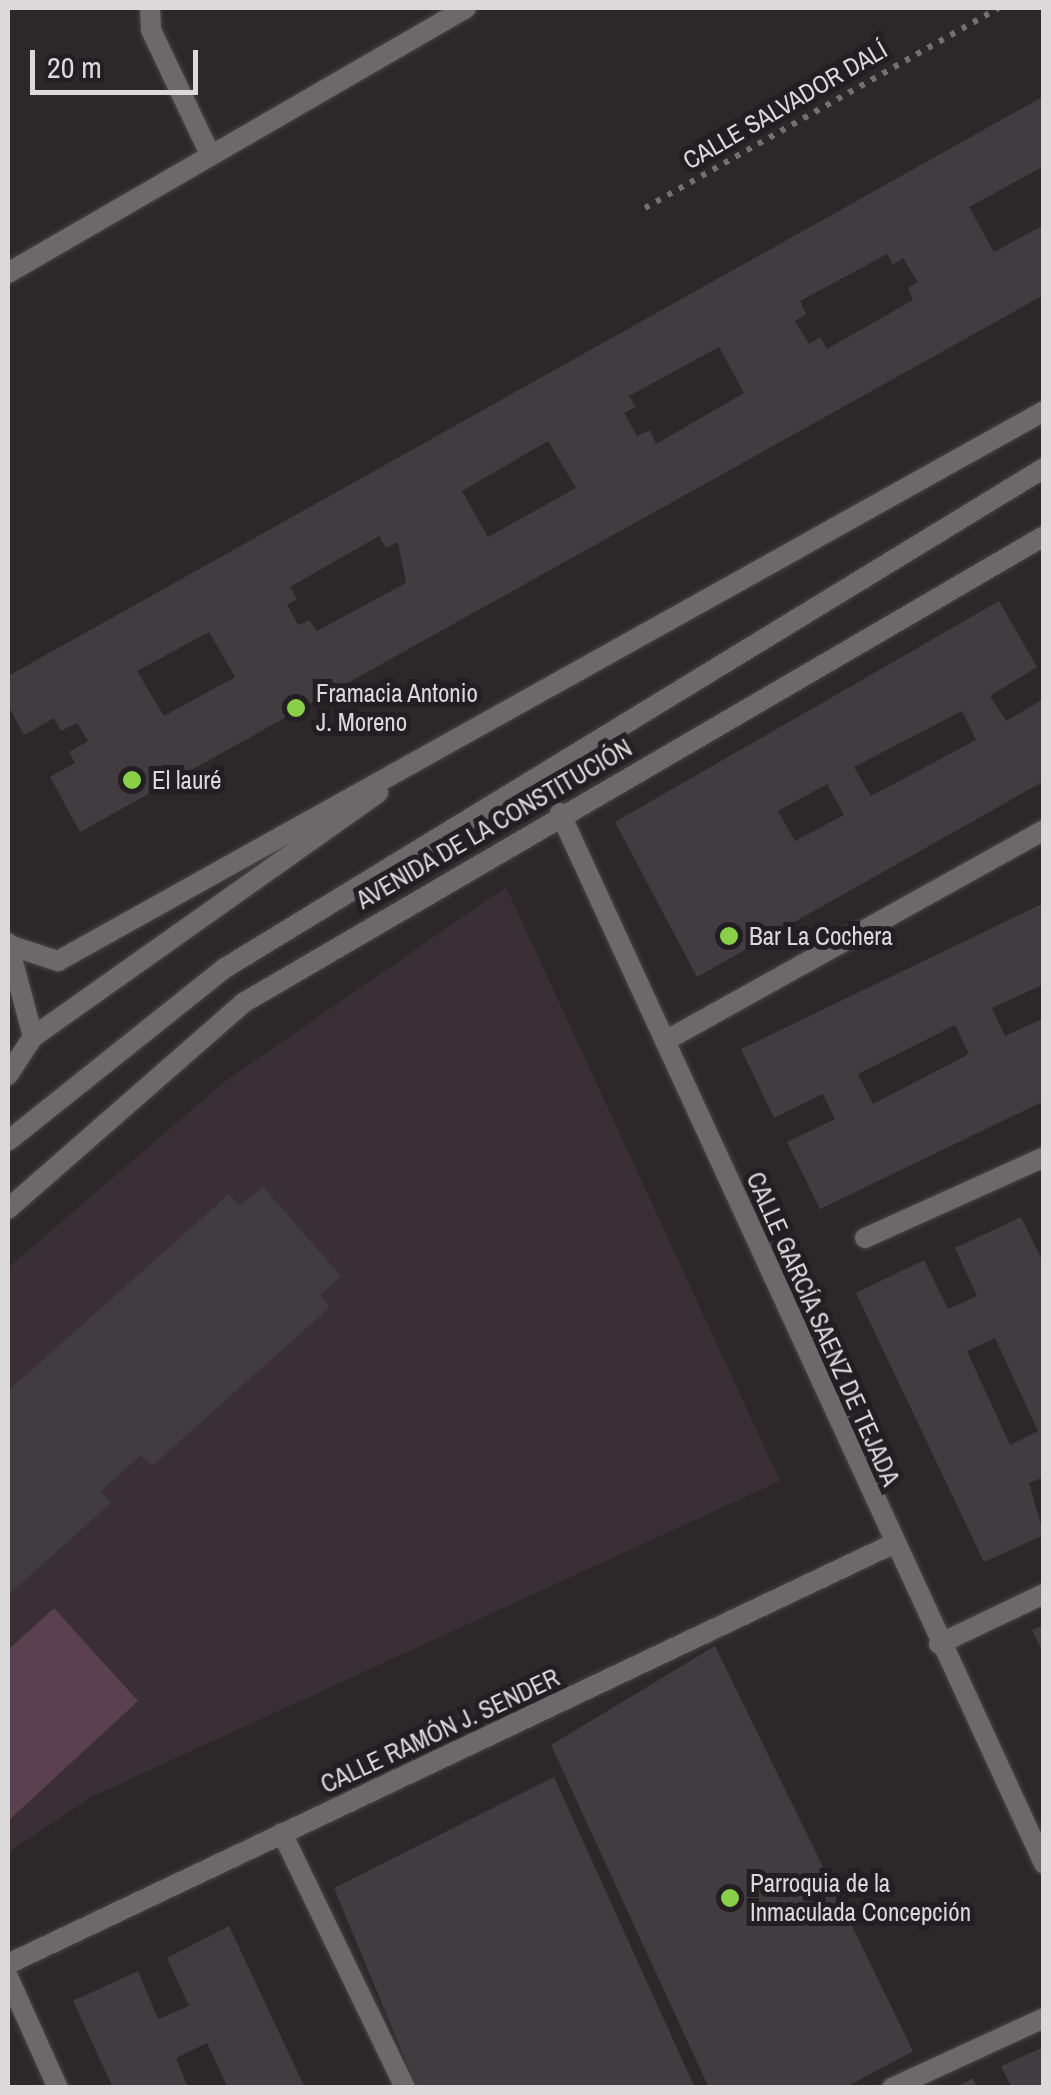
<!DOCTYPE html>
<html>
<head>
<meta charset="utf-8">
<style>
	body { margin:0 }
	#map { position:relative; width:1051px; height:2095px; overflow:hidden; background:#2c282a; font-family:"Archivo Narrow",sans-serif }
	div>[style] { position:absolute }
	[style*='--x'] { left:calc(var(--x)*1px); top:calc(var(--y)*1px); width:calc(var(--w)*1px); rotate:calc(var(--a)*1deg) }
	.built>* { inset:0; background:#392f35 }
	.green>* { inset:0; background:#5b4150 }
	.building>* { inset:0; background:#413c3f }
	.path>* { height:6px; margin-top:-3px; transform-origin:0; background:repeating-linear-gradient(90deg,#747072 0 5px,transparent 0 13px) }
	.roads { filter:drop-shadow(0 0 2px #484446) drop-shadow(0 0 2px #484446) }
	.minor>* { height:20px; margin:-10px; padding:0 10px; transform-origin:10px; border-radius:10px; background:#6c696b }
	.tertiary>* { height:20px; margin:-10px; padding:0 10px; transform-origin:10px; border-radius:10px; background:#6c696b }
	.dots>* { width:28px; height:28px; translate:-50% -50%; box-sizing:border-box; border:5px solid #221e21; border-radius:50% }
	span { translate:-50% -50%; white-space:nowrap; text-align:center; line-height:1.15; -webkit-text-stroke:10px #221e21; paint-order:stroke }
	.street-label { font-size:25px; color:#dcd9db }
	.poi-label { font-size:25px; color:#dcd9db }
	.left { translate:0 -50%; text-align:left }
	.frame { position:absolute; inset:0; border:10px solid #dcd9db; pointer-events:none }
	.scale { position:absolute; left:30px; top:50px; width:168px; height:45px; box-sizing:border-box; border:5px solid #dcd9db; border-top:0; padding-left:12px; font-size:30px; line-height:35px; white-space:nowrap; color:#dcd9db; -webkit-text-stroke:8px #221e21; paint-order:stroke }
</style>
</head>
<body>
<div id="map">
	<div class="built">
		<div style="clip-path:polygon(506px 887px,780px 1481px,91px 1797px,8px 1853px,8px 1268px,224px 1082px)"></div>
	</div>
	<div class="green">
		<div style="clip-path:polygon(54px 1608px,138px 1701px,8px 1821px,8px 1650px)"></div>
	</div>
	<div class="building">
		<div style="clip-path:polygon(evenodd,1044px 96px,1044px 166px,969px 207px,994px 252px,1044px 225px,1044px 295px,80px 832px,50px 777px,75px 763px,69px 752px,88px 741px,77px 723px,61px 731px,54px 718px,24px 735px,8px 705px,8px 676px,1044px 96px,887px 254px,893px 265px,903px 258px,918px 282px,908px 288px,913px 300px,827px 349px,820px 337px,809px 344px,795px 321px,806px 314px,800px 301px,887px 254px,1044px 96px,719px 347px,744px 393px,656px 444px,650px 430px,637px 436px,624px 413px,636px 407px,629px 396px,719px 347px,1044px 96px,548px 441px,576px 488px,488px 537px,462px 491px,548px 441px,1044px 96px,379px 536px,386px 548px,398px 542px,406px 583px,317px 631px,309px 620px,298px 625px,287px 605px,297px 599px,290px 587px,379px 536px,1044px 96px,209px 632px,235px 677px,164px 716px,137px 671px,209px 632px)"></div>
		<div style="clip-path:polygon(evenodd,999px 601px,1037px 667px,990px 696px,1006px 721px,1044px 699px,1044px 781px,697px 977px,615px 822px,999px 601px,962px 711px,976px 740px,871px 796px,854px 767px,962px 711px,999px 601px,827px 784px,844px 815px,795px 841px,778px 811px,827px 784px)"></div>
		<div style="clip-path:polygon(evenodd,1044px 903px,1044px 984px,992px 1008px,1005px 1036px,1044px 1018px,1044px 1101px,820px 1209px,787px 1142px,835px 1119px,823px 1094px,774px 1118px,741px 1049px,1044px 903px,955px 1025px,969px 1054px,873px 1104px,858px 1074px,955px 1025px)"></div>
		<div style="clip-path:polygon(263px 1187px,341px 1276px,320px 1295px,330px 1307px,152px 1466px,141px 1455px,101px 1491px,111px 1503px,8px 1595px,8px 1391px,229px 1194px,240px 1206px)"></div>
		<div style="clip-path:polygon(evenodd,1021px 1217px,1044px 1264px,1044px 1477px,1029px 1483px,1044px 1535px,984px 1562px,856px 1293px,924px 1260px,948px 1309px,977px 1296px,955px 1248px,1021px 1217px,995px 1338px,1038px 1431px,1010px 1445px,967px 1351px,995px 1338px)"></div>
		<div style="clip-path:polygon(1044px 1625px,1044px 1655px,1032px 1630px)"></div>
		<div style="clip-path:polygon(715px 1646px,913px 2051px,845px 2088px,709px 2088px,551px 1745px)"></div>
		<div style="clip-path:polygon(554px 1777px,695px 2088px,417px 2088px,334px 1888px)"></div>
		<div style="clip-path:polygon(229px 1926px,305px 2088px,228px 2088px,207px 2043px,176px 2058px,188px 2088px,113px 2088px,73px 2001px,138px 1971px,158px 2019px,189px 2006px,167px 1958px)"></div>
		<div style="clip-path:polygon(1044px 2047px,1044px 2088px,1012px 2088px,1001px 2066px)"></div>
		<div style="clip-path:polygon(973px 2078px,977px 2088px,954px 2088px)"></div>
	</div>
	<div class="path">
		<div style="--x:645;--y:208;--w:406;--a:-29.5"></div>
	</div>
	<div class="roads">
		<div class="minor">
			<div style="--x:150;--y:8;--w:22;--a:87"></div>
			<div style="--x:151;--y:30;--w:133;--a:64.6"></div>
			<div style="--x:8;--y:273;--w:529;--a:-30.05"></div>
			<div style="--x:560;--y:813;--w:1157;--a:65.27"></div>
			<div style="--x:8;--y:943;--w:97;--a:75.1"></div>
			<div style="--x:9;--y:945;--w:52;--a:18.1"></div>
			<div style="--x:58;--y:961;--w:1129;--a:-29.15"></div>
			<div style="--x:665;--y:1041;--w:434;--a:-29.1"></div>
			<div style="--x:8;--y:1075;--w:45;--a:-56.7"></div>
			<div style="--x:33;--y:1037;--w:423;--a:-35.3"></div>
			<div style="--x:8;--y:1209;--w:313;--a:-41.2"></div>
			<div style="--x:243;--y:1003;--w:927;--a:-30.24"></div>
			<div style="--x:865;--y:1238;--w:196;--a:-24.3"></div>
			<div style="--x:939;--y:1644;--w:116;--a:-25.5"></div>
			<div style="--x:282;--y:1833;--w:283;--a:64.2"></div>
			<div style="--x:8;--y:1964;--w:980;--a:-25.39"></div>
			<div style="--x:8;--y:1977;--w:122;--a:65.8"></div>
			<div style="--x:892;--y:2088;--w:167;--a:-24.7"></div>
		</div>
		<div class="tertiary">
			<div style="--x:8;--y:1141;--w:278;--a:-38.6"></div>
			<div style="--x:225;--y:968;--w:960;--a:-31.4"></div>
		</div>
	</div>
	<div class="dots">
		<div style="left:296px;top:708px;background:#89cf48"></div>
		<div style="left:132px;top:780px;background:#89cf48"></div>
		<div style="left:729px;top:936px;background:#89cf48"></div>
		<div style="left:730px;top:1898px;background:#89cf48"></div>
	</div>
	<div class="street-label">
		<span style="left:785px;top:105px;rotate:-30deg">CALLE SALVADOR DALÍ</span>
		<span style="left:494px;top:824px;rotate:-30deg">AVENIDA DE LA CONSTITUCIÓN</span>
		<span style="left:823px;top:1329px;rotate:66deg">CALLE GARCÍA SAENZ DE TEJADA</span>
		<span style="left:440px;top:1731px;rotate:-25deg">CALLE RAMÓN J. SENDER</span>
	</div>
	<div class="poi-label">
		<span class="left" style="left:316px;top:708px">Framacia Antonio<br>J. Moreno</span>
		<span class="left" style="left:152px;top:780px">El lauré</span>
		<span class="left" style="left:749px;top:936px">Bar La Cochera</span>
		<span class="left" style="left:750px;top:1898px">Parroquia de la<br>Inmaculada Concepción</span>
	</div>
	<div class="frame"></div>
	<div class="scale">20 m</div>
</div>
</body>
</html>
